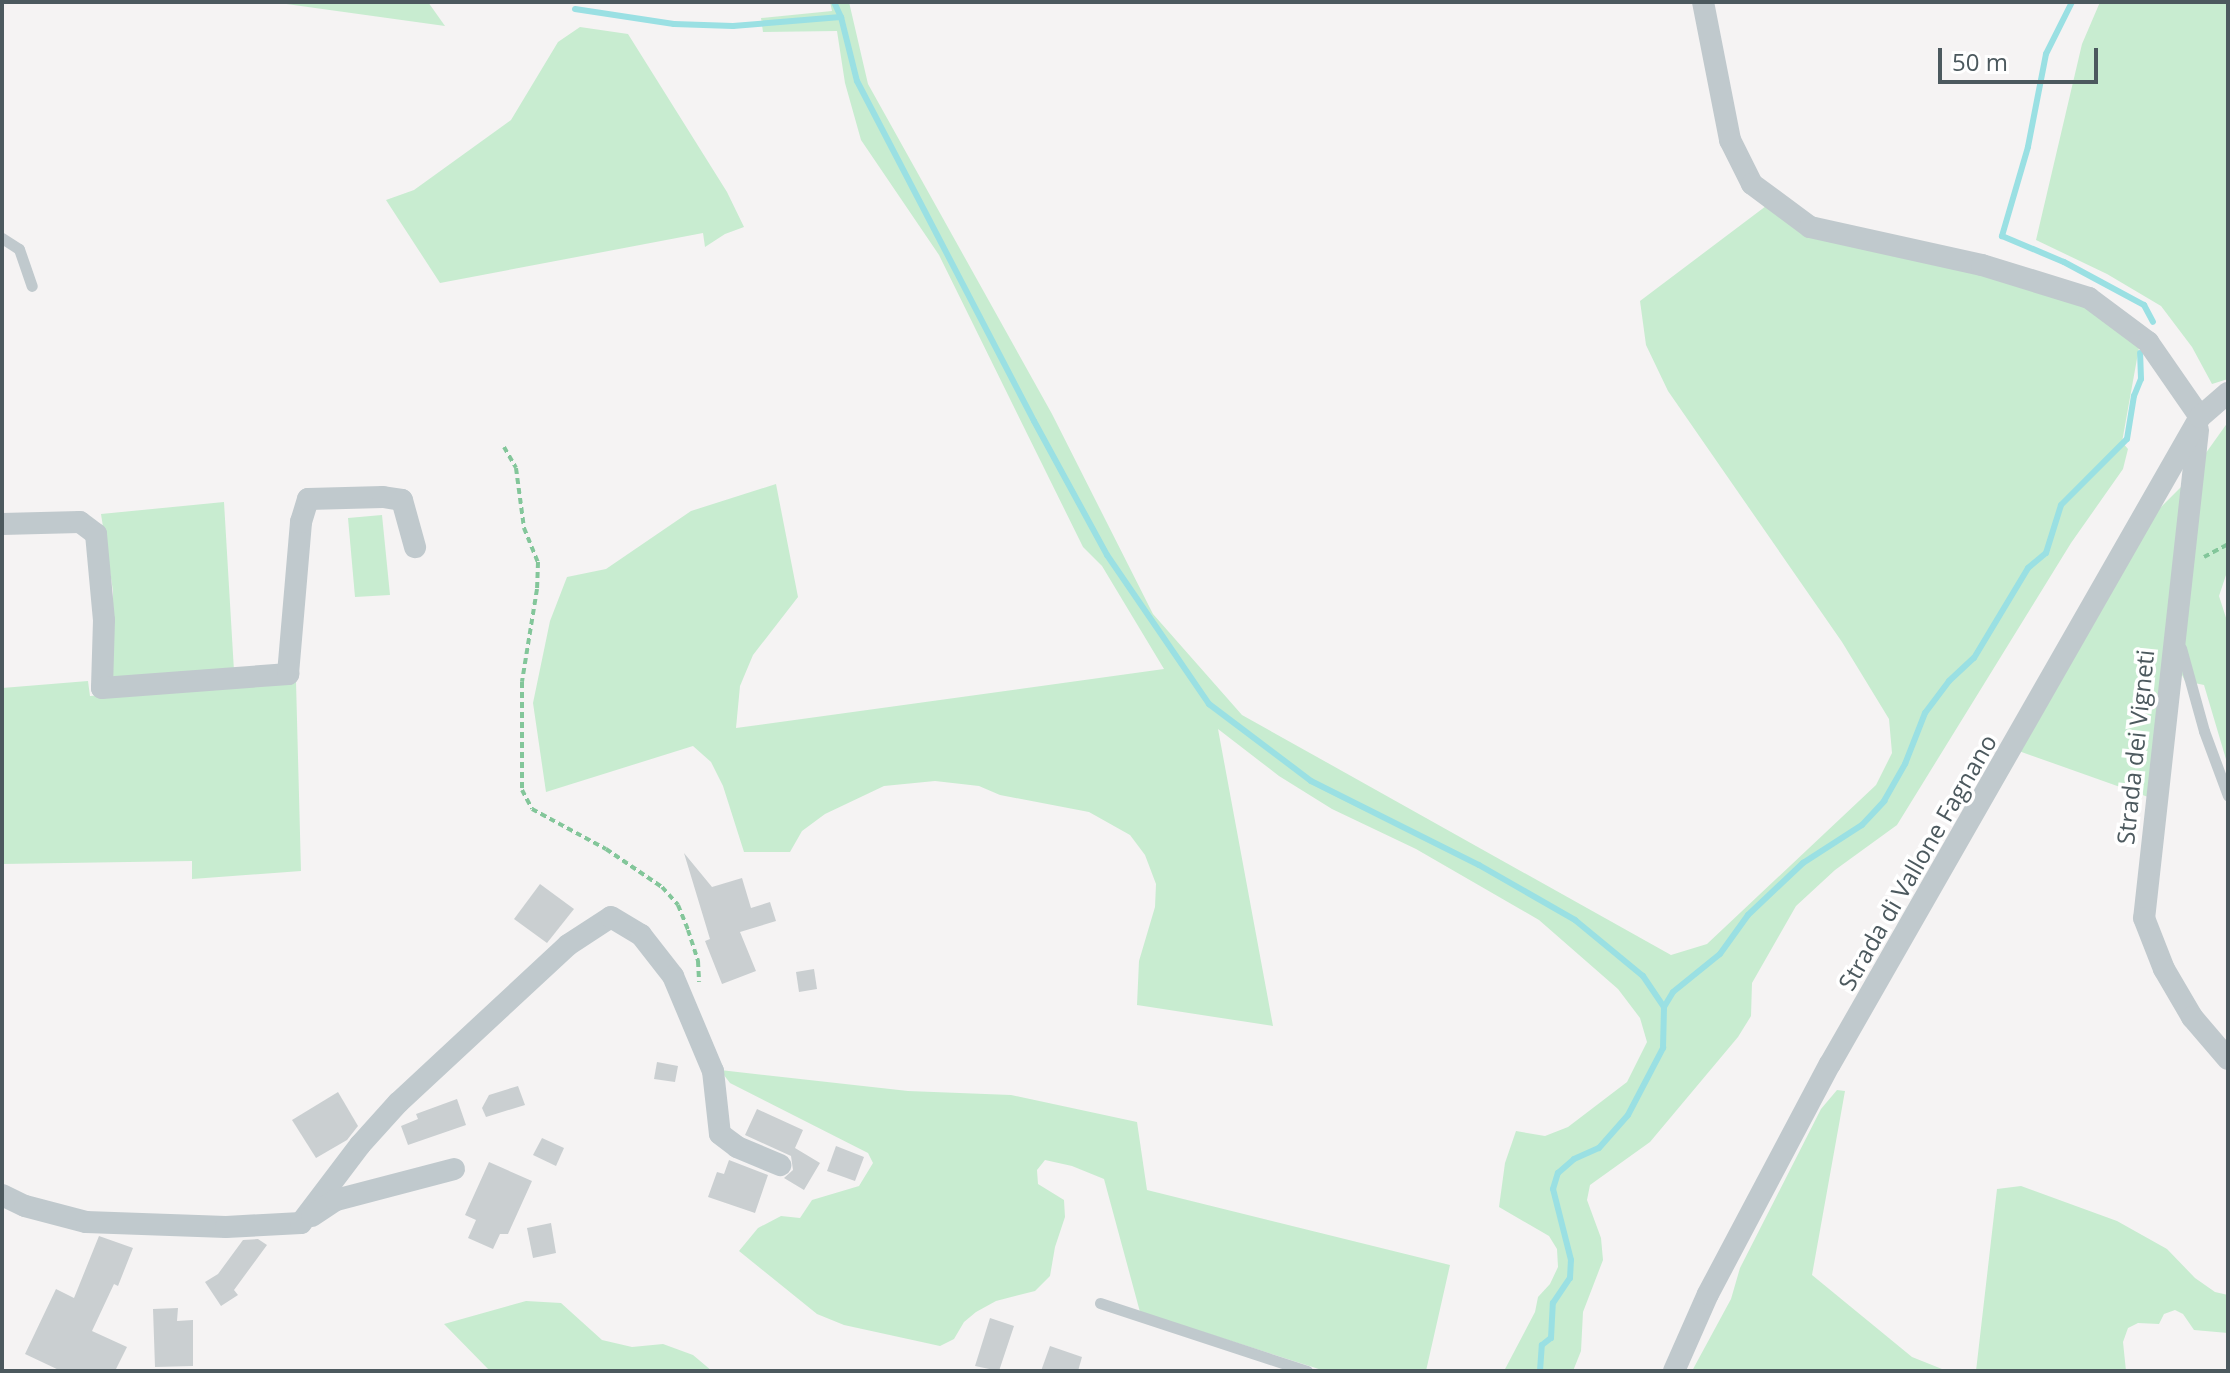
<!DOCTYPE html>
<html>
<head>
<meta charset="utf-8">
<style>
	body { margin:0 }
	#map { position:relative; width:2230px; height:1373px; overflow:hidden; background:#f5f3f3; font-family:"Open Sans",sans-serif }
	div>[style] { position:absolute }
	[style*='--x'] { left:calc(var(--x)*1px); top:calc(var(--y)*1px); width:calc(var(--w)*1px); rotate:calc(var(--a)*1deg) }
	.green>* { inset:0; background:#c8ecd0 }
	.stream>* { height:6px; margin:-3px; padding:0 3px; transform-origin:3px; border-radius:3px; background:#9ae0e3 }
	.building>* { inset:0; background:#cacfd1 }
	.path>* { height:4px; margin-top:-2px; transform-origin:0; background:repeating-linear-gradient(90deg,#83c69a 0 6px,transparent 0 10px) }
	.service>* { height:11px; margin:-5.5px; padding:0 5.5px; transform-origin:5.5px; border-radius:5.5px; background:#c0c9cd }
	.minor>* { height:22px; margin:-11px; padding:0 11px; transform-origin:11px; border-radius:11px; background:#c0c9cd }
	span { translate:-50% -50%; white-space:nowrap; text-align:center; line-height:1.15; -webkit-text-stroke:7px #fff; paint-order:stroke }
	.street-label { font-size:24px; color:#4c595e }
	.frame { position:absolute; inset:0; border:4px solid #4c595e; pointer-events:none }
	.scale { position:absolute; left:1938px; top:48px; width:160px; height:36px; box-sizing:border-box; border:4px solid #4c595e; border-top:0; padding-left:10px; font-size:24px; line-height:28px; white-space:nowrap; color:#4c595e; -webkit-text-stroke:6px #fff; paint-order:stroke }
</style>
</head>
<body>
<div id="map">
	<div class="green">
		<div style="clip-path:polygon(272px 2px,428px 2px,445px 26px)"></div>
		<div style="clip-path:polygon(830px 2px,849px 2px,868px 84px,1052px 414px,1153px 614px,1242px 715px,1671px 955px,1707px 944px,1876px 785px,1892px 753px,1889px 719px,1842px 642px,1668px 391px,1646px 345px,1640px 301px,1770px 203px,2090px 303px,2140px 342px,2122px 442px,2128px 449px,2123px 469px,2071px 543px,1897px 825px,1835px 870px,1796px 906px,1752px 983px,1751px 1016px,1738px 1037px,1650px 1142px,1590px 1185px,1587px 1200px,1601px 1238px,1603px 1260px,1583px 1312px,1581px 1351px,1573px 1371px,1504px 1371px,1535px 1312px,1538px 1297px,1550px 1284px,1558px 1267px,1557px 1249px,1549px 1236px,1499px 1207px,1505px 1163px,1516px 1131px,1545px 1136px,1568px 1127px,1627px 1082px,1647px 1042px,1640px 1018px,1618px 989px,1539px 920px,1416px 849px,1332px 809px,1279px 776px,1218px 729px,1273px 1026px,1137px 1005px,1139px 961px,1155px 907px,1156px 884px,1145px 855px,1130px 835px,1089px 812px,1000px 795px,979px 786px,935px 781px,884px 786px,825px 814px,802px 831px,790px 852px,744px 852px,723px 786px,711px 762px,693px 746px,546px 792px,533px 703px,550px 621px,567px 577px,606px 569px,691px 511px,776px 484px,798px 597px,753px 655px,740px 686px,736px 728px,1164px 669px,1102px 566px,1083px 547px,939px 255px,861px 140px,845px 83px,837px 31px,763px 32px,761px 18px,832px 11px)"></div>
		<div style="clip-path:polygon(2100px 2px,2228px 2px,2228px 379px,2212px 384px,2192px 347px,2161px 306px,2107px 274px,2036px 240px,2082px 44px)"></div>
		<div style="clip-path:polygon(580px 27px,628px 34px,727px 192px,744px 227px,725px 234px,705px 247px,703px 233px,440px 283px,386px 200px,414px 190px,511px 120px,558px 42px)"></div>
		<div style="clip-path:polygon(2228px 422px,2228px 569px,2219px 596px,2228px 624px,2228px 766px,2204px 685px,2185px 681px,2167px 645px,2151px 798px,2016px 750px,2156px 512px,2183px 485px)"></div>
		<div style="clip-path:polygon(224px 502px,234px 671px,112px 683px,113px 591px,101px 514px)"></div>
		<div style="clip-path:polygon(382px 515px,390px 595px,355px 597px,348px 518px)"></div>
		<div style="clip-path:polygon(88px 681px,90px 696px,296px 681px,301px 871px,192px 879px,192px 861px,2px 864px,2px 688px)"></div>
		<div style="clip-path:polygon(720px 1070px,908px 1091px,1011px 1095px,1137px 1122px,1147px 1190px,1450px 1265px,1426px 1371px,1325px 1371px,1140px 1312px,1104px 1179px,1072px 1166px,1045px 1160px,1037px 1170px,1038px 1184px,1064px 1200px,1065px 1217px,1055px 1247px,1050px 1276px,1035px 1291px,996px 1301px,976px 1312px,964px 1322px,954px 1339px,940px 1346px,844px 1325px,817px 1314px,739px 1251px,758px 1228px,781px 1216px,800px 1218px,812px 1200px,859px 1186px,873px 1163px,868px 1153px,730px 1083px)"></div>
		<div style="clip-path:polygon(1837px 1090px,1845px 1091px,1812px 1275px,1912px 1357px,1947px 1371px,1692px 1371px,1731px 1299px,1740px 1268px,1821px 1109px)"></div>
		<div style="clip-path:polygon(2021px 1186px,2117px 1221px,2167px 1249px,2195px 1278px,2215px 1292px,2228px 1295px,2228px 1333px,2194px 1330px,2183px 1314px,2175px 1310px,2164px 1314px,2159px 1324px,2138px 1323px,2128px 1328px,2123px 1342px,2126px 1371px,1976px 1371px,1997px 1189px)"></div>
		<div style="clip-path:polygon(526px 1301px,561px 1303px,602px 1340px,632px 1347px,663px 1344px,693px 1355px,712px 1371px,490px 1371px,444px 1324px)"></div>
	</div>
	<div class="stream">
		<div style="--x:834;--y:2;--w:17;--a:65"></div>
		<div style="--x:841;--y:17;--w:66;--a:76"></div>
		<div style="--x:857;--y:81;--w:383;--a:62.5"></div>
		<div style="--x:1034;--y:421;--w:153;--a:61.4"></div>
		<div style="--x:1107;--y:555;--w:181;--a:55.6"></div>
		<div style="--x:1209;--y:704;--w:128;--a:37"></div>
		<div style="--x:1311;--y:781;--w:188;--a:26.6"></div>
		<div style="--x:1479;--y:865;--w:111;--a:29.8"></div>
		<div style="--x:1575;--y:920;--w:88;--a:39.5"></div>
		<div style="--x:1643;--y:976;--w:37;--a:56"></div>
		<div style="--x:2072;--y:2;--w:58;--a:116.6"></div>
		<div style="--x:2046;--y:54;--w:95;--a:101"></div>
		<div style="--x:2028;--y:147;--w:93;--a:106.3"></div>
		<div style="--x:2002;--y:236;--w:67;--a:22.8"></div>
		<div style="--x:2064;--y:262;--w:91;--a:28.3"></div>
		<div style="--x:2144;--y:305;--w:19;--a:62"></div>
		<div style="--x:575;--y:9;--w:100;--a:8.6"></div>
		<div style="--x:674;--y:24;--w:59;--a:1.9"></div>
		<div style="--x:733;--y:26;--w:108;--a:-4.8"></div>
		<div style="--x:1540;--y:1371;--w:26;--a:-86"></div>
		<div style="--x:1542;--y:1345;--w:11;--a:-38"></div>
		<div style="--x:1551;--y:1338;--w:35;--a:-87"></div>
		<div style="--x:1553;--y:1303;--w:30;--a:-56"></div>
		<div style="--x:1570;--y:1278;--w:18;--a:-87"></div>
		<div style="--x:1571;--y:1260;--w:73;--a:-104.2"></div>
		<div style="--x:1553;--y:1189;--w:17;--a:-73"></div>
		<div style="--x:1558;--y:1173;--w:21;--a:-41"></div>
		<div style="--x:1574;--y:1159;--w:27;--a:-24"></div>
		<div style="--x:1599;--y:1148;--w:44;--a:-48.7"></div>
		<div style="--x:1628;--y:1115;--w:76;--a:-62.4"></div>
		<div style="--x:1663;--y:1048;--w:41;--a:-88.6"></div>
		<div style="--x:1664;--y:1007;--w:17;--a:-59"></div>
		<div style="--x:1673;--y:992;--w:60;--a:-39"></div>
		<div style="--x:1720;--y:954;--w:48;--a:-54.3"></div>
		<div style="--x:1748;--y:915;--w:76;--a:-43.4"></div>
		<div style="--x:1803;--y:863;--w:70;--a:-32.8"></div>
		<div style="--x:1862;--y:825;--w:33;--a:-47"></div>
		<div style="--x:1884;--y:801;--w:43;--a:-60.4"></div>
		<div style="--x:1905;--y:764;--w:55;--a:-68.6"></div>
		<div style="--x:1925;--y:713;--w:40;--a:-53"></div>
		<div style="--x:1949;--y:681;--w:34;--a:-43"></div>
		<div style="--x:1974;--y:658;--w:105;--a:-59"></div>
		<div style="--x:2028;--y:568;--w:23;--a:-40"></div>
		<div style="--x:2046;--y:553;--w:50;--a:-72.6"></div>
		<div style="--x:2061;--y:505;--w:93;--a:-45"></div>
		<div style="--x:2127;--y:439;--w:44;--a:-80.8"></div>
		<div style="--x:2134;--y:396;--w:18;--a:-68"></div>
		<div style="--x:2141;--y:379;--w:26;--a:-92"></div>
	</div>
	<div class="building">
		<div style="clip-path:polygon(684px 853px,712px 887px,742px 878px,751px 908px,770px 902px,776px 921px,740px 932px,756px 971px,722px 984px,705px 941px,710px 939px)"></div>
		<div style="clip-path:polygon(540px 884px,574px 909px,547px 943px,514px 919px)"></div>
		<div style="clip-path:polygon(814px 969px,817px 989px,799px 992px,796px 972px)"></div>
		<div style="clip-path:polygon(657px 1062px,678px 1066px,675px 1082px,654px 1079px)"></div>
		<div style="clip-path:polygon(518px 1086px,525px 1105px,486px 1117px,482px 1108px,489px 1095px)"></div>
		<div style="clip-path:polygon(338px 1092px,358px 1126px,347px 1140px,316px 1158px,292px 1120px)"></div>
		<div style="clip-path:polygon(457px 1099px,466px 1125px,408px 1145px,401px 1126px,418px 1119px,416px 1114px)"></div>
		<div style="clip-path:polygon(757px 1109px,803px 1130px,795px 1148px,820px 1163px,804px 1190px,784px 1178px,793px 1170px,791px 1156px,745px 1135px)"></div>
		<div style="clip-path:polygon(542px 1138px,564px 1148px,556px 1166px,533px 1155px)"></div>
		<div style="clip-path:polygon(836px 1146px,864px 1157px,855px 1181px,827px 1171px)"></div>
		<div style="clip-path:polygon(729px 1160px,768px 1175px,755px 1213px,708px 1197px,717px 1172px,724px 1174px)"></div>
		<div style="clip-path:polygon(489px 1162px,532px 1181px,508px 1234px,500px 1234px,493px 1249px,468px 1238px,476px 1220px,465px 1215px)"></div>
		<div style="clip-path:polygon(551px 1223px,556px 1253px,533px 1258px,527px 1228px)"></div>
		<div style="clip-path:polygon(99px 1236px,133px 1248px,118px 1286px,114px 1284px,92px 1331px,127px 1347px,115px 1371px,61px 1371px,25px 1354px,56px 1289px,74px 1298px)"></div>
		<div style="clip-path:polygon(258px 1239px,267px 1245px,234px 1290px,238px 1295px,221px 1306px,205px 1282px,218px 1274px,243px 1240px)"></div>
		<div style="clip-path:polygon(178px 1308px,177px 1321px,193px 1320px,193px 1366px,155px 1367px,153px 1309px)"></div>
		<div style="clip-path:polygon(990px 1318px,1014px 1326px,999px 1371px,975px 1366px)"></div>
		<div style="clip-path:polygon(1050px 1346px,1082px 1357px,1078px 1371px,1041px 1371px)"></div>
	</div>
	<div class="path">
		<div style="--x:504;--y:447;--w:24;--a:60"></div>
		<div style="--x:516;--y:468;--w:61;--a:82.4"></div>
		<div style="--x:524;--y:528;--w:37;--a:68"></div>
		<div style="--x:538;--y:562;--w:27;--a:92"></div>
		<div style="--x:537;--y:589;--w:94;--a:99.2"></div>
		<div style="--x:522;--y:682;--w:108;--a:90"></div>
		<div style="--x:522;--y:790;--w:21;--a:62"></div>
		<div style="--x:532;--y:809;--w:84;--a:28.4"></div>
		<div style="--x:606;--y:849;--w:68;--a:34.2"></div>
		<div style="--x:662;--y:887;--w:24;--a:48"></div>
		<div style="--x:678;--y:905;--w:27;--a:68"></div>
		<div style="--x:688;--y:930;--w:33;--a:72"></div>
		<div style="--x:698;--y:961;--w:21;--a:87"></div>
		<div style="--x:2204;--y:557;--w:27;--a:-28"></div>
	</div>
	<div class="service">
		<div style="--x:2;--y:238;--w:20;--a:33"></div>
		<div style="--x:19;--y:249;--w:39;--a:71"></div>
		<div style="--x:2181;--y:648;--w:86;--a:74.5"></div>
		<div style="--x:2204;--y:731;--w:69;--a:69.7"></div>
		<div style="--x:1100;--y:1303;--w:218;--a:18.2"></div>
	</div>
	<div class="minor">
		<div style="--x:1703;--y:2;--w:141;--a:78.9"></div>
		<div style="--x:1730;--y:140;--w:49;--a:63.4"></div>
		<div style="--x:1752;--y:184;--w:72;--a:36.6"></div>
		<div style="--x:1810;--y:227;--w:176;--a:12.5"></div>
		<div style="--x:1982;--y:265;--w:112;--a:17.1"></div>
		<div style="--x:2089;--y:298;--w:74;--a:36.7"></div>
		<div style="--x:2148;--y:342;--w:91;--a:55.3"></div>
		<div style="--x:2198;--y:430;--w:491;--a:96.3"></div>
		<div style="--x:2144;--y:918;--w:55;--a:68.6"></div>
		<div style="--x:2164;--y:969;--w:56;--a:59.7"></div>
		<div style="--x:2192;--y:1017;--w:55;--a:49.4"></div>
		<div style="--x:2;--y:524;--w:78;--a:-1.5"></div>
		<div style="--x:80;--y:522;--w:20;--a:37"></div>
		<div style="--x:96;--y:534;--w:86;--a:84.7"></div>
		<div style="--x:104;--y:620;--w:68;--a:91.7"></div>
		<div style="--x:102;--y:688;--w:187;--a:-4.3"></div>
		<div style="--x:288;--y:674;--w:153;--a:-85.1"></div>
		<div style="--x:301;--y:522;--w:24;--a:-73"></div>
		<div style="--x:308;--y:499;--w:75;--a:-1.5"></div>
		<div style="--x:383;--y:497;--w:19;--a:9"></div>
		<div style="--x:402;--y:500;--w:49;--a:74.5"></div>
		<div style="--x:2;--y:1195;--w:25;--a:26"></div>
		<div style="--x:25;--y:1206;--w:63;--a:14.7"></div>
		<div style="--x:86;--y:1222;--w:140;--a:2"></div>
		<div style="--x:226;--y:1227;--w:75;--a:-3.1"></div>
		<div style="--x:301;--y:1223;--w:98;--a:-52.9"></div>
		<div style="--x:360;--y:1145;--w:57;--a:-47.9"></div>
		<div style="--x:398;--y:1103;--w:232;--a:-42.9"></div>
		<div style="--x:568;--y:945;--w:51;--a:-33.1"></div>
		<div style="--x:611;--y:917;--w:35;--a:31"></div>
		<div style="--x:641;--y:935;--w:52;--a:52"></div>
		<div style="--x:673;--y:976;--w:103;--a:67.2"></div>
		<div style="--x:713;--y:1071;--w:63;--a:83.7"></div>
		<div style="--x:720;--y:1134;--w:21;--a:37"></div>
		<div style="--x:737;--y:1147;--w:47;--a:22.7"></div>
		<div style="--x:312;--y:1216;--w:29;--a:-34"></div>
		<div style="--x:336;--y:1200;--w:122;--a:-14.7"></div>
		<div style="--x:1674;--y:1371;--w:84;--a:-66.2"></div>
		<div style="--x:1708;--y:1294;--w:260;--a:-62.1"></div>
		<div style="--x:1830;--y:1064;--w:745;--a:-60.24"></div>
		<div style="--x:2200;--y:417;--w:37;--a:-41"></div>
	</div>
	<div class="street-label">
		<span style="left:2135px;top:747px;rotate:-84deg">Strada dei Vigneti</span>
		<span style="left:1917px;top:862px;rotate:-60deg">Strada di Vallone Fagnano</span>
	</div>
	<div class="frame"></div>
	<div class="scale">50 m</div>
</div>
</body>
</html>
